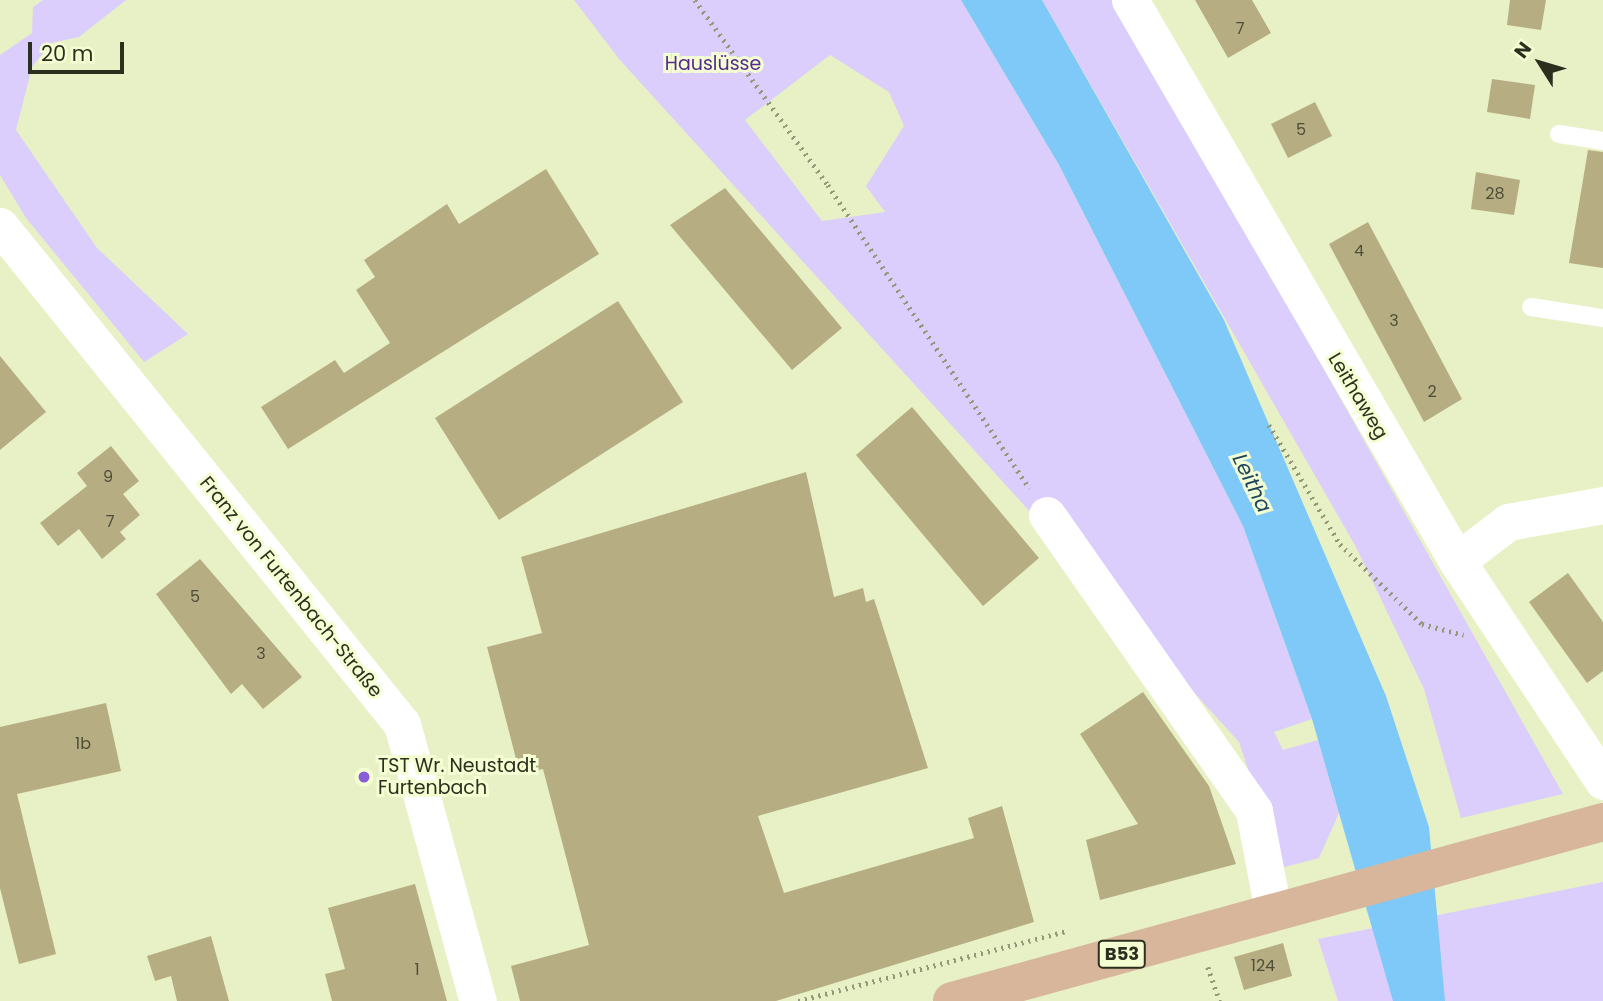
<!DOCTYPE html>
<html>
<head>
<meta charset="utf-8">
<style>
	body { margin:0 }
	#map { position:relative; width:1603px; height:1001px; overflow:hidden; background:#e7f1c5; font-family:Poppins,sans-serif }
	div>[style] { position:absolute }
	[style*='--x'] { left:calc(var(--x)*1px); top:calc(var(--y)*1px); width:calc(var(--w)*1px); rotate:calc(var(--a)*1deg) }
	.green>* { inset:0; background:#dbcefd }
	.water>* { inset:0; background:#7fc9f9 }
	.building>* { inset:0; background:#b6ad83 }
	.path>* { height:4.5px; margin-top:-2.25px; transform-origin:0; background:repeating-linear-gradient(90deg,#929979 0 2px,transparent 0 7px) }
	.lane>* { height:18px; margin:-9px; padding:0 9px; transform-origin:9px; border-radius:9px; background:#fff }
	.street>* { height:37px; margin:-18.5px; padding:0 18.5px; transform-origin:18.5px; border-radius:18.5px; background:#fff }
	.primary>* { height:38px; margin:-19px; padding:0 19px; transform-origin:19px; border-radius:19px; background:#d7b69c }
	.dots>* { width:19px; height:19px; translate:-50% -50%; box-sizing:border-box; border:4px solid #f4fed2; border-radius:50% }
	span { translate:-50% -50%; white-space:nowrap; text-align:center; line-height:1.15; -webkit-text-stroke:6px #f4fed2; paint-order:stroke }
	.number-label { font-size:16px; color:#4e4e37 }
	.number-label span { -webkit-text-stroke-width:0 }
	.shield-label span { padding:2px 5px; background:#f4fed2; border:2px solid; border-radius:5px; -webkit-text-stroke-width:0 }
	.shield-label { font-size:18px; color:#2c2f1e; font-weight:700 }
	.park-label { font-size:19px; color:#542b8e }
	.street-label { font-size:19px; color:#2c2f1e }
	.poi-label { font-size:19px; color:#2c2f1e }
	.left { translate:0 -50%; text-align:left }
	.water-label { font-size:21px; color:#1e465f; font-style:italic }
	.north { position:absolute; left:1505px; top:28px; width:70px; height:70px; -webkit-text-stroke:5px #f4fed2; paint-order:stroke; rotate:307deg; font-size:19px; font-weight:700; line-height:28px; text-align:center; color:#2c2f1e }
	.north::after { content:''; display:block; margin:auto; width:24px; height:32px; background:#2c2f1e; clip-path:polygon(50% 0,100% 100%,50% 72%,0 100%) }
	.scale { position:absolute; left:28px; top:42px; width:96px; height:32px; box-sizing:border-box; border:4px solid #2c2f1e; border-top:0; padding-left:9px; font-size:21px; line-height:24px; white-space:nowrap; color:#2c2f1e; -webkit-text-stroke:5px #f4fed2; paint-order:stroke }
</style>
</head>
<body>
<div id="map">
	<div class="green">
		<div style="clip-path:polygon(43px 0,126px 0,79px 37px,51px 43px,32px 67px,16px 130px,97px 248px,188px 334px,144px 362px,26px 218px,0 175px,0 55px,32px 33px,33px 7px)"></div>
		<div style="clip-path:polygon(evenodd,574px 0,961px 0,1059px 165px,1243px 526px,1312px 719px,1274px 732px,1283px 750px,1318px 740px,1339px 813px,1319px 858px,1281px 868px,1239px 742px,619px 59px,574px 0,830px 55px,889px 92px,904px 126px,866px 186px,885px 212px,822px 221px,745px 120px,830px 55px)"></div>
		<div style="clip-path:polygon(1042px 0,1116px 0,1563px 794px,1461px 818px,1424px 689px,1356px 547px)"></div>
		<div style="clip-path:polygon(1603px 882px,1603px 1001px,1338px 1001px,1318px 939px)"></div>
	</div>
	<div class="water">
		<div style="clip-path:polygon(961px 0,1042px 0,1224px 320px,1386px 696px,1429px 827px,1445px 1001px,1393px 1001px,1312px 719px,1243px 526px,1059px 165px)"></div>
	</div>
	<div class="building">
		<div style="clip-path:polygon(1195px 0,1252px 0,1271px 33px,1228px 58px)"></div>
		<div style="clip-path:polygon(1510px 0,1546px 0,1541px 30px,1507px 25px)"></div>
		<div style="clip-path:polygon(1492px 79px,1535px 85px,1530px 119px,1487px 112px)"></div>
		<div style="clip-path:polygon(1315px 102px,1332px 136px,1288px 158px,1271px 124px)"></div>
		<div style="clip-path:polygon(1588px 150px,1603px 152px,1603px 268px,1569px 263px)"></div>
		<div style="clip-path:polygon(546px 169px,599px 254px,288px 449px,261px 407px,335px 360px,344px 373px,390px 343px,356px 290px,375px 277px,364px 260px,447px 204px,459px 224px)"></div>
		<div style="clip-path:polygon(1476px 172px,1520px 180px,1514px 215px,1471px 209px)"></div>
		<div style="clip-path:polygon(725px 188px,842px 328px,792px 370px,670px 225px)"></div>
		<div style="clip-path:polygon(1368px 222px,1462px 399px,1424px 422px,1329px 244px)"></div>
		<div style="clip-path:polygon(618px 301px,683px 402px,499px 520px,435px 418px)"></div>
		<div style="clip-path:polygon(0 356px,46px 412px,0 450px)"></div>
		<div style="clip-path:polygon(912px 407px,1039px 558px,983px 606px,856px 455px)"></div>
		<div style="clip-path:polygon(111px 446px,139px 481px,123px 494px,140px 515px,120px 532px,126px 539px,102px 559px,79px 529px,58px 546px,40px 523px,87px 486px,77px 473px)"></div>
		<div style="clip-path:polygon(806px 472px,834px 597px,863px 588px,866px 602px,874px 599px,928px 768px,758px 816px,784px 893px,974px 838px,968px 818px,1002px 806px,1034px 922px,776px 1001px,520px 1001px,511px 966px,589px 945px,543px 769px,520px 774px,487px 647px,542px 633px,521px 557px)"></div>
		<div style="clip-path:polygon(200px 559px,302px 677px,263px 709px,242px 684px,231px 694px,156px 594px)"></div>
		<div style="clip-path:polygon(1568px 573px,1603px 622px,1603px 671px,1587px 683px,1529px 602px)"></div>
		<div style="clip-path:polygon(1143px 692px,1209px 786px,1236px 864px,1100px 900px,1086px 840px,1138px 824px,1080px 734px)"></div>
		<div style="clip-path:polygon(106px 703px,121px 771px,17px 794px,56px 954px,19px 964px,0 888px,0 727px)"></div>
		<div style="clip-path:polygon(415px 884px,447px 1001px,332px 1001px,325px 974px,345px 969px,328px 908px)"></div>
		<div style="clip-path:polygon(211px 936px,229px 1001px,177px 1001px,171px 976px,155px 981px,147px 956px)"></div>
		<div style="clip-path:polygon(1283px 943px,1292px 976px,1244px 990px,1234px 957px)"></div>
	</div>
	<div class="path">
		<div style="--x:695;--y:0;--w:228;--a:54.3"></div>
		<div style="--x:828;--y:185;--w:364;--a:56.4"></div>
		<div style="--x:1269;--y:425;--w:139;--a:59.2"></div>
		<div style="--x:1340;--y:544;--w:115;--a:44.3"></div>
		<div style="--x:1422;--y:624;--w:43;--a:14.7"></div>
		<div style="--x:1208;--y:967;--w:36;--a:71"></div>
		<div style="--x:798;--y:1001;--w:278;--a:-14.6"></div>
	</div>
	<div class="lane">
		<div style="--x:1559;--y:134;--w:45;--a:9"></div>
		<div style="--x:1531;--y:307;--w:73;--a:8.7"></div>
	</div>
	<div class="street">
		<div style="--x:1130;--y:0;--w:649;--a:59.76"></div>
		<div style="--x:1457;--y:561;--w:264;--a:56.4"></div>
		<div style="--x:0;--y:226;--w:640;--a:51.09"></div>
		<div style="--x:402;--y:724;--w:287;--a:74.7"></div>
		<div style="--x:1047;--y:515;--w:361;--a:55"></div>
		<div style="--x:1254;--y:811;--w:102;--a:79.2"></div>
		<div style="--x:1457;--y:561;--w:64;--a:-37.4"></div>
		<div style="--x:1508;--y:522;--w:97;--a:-10.1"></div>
	</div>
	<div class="primary">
		<div style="--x:952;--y:1001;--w:675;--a:-15.37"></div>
	</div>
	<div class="dots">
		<div style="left:364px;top:777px;background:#8b5dd7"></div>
	</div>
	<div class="number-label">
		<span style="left:1240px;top:29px">7</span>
		<span style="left:1301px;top:130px">5</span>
		<span style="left:1495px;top:194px">28</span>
		<span style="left:1359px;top:251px">4</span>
		<span style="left:1394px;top:321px">3</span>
		<span style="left:1432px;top:392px">2</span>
		<span style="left:108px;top:477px">9</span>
		<span style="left:110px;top:522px">7</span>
		<span style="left:195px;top:597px">5</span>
		<span style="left:261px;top:654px">3</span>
		<span style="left:83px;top:744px">1b</span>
		<span style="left:1263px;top:966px">124</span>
		<span style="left:417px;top:970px">1</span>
	</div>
	<div class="shield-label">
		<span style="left:1122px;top:954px">B53</span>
	</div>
	<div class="park-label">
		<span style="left:713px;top:64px">Hauslüsse</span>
	</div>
	<div class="street-label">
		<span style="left:1358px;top:396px;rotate:59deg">Leithaweg</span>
		<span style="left:291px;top:587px;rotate:51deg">Franz von Furtenbach-Straße</span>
	</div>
	<div class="poi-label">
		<span class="left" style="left:378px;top:777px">TST Wr. Neustadt<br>Furtenbach</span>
	</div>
	<div class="water-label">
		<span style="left:1252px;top:483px;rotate:64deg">Leitha</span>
	</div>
	<div class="north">N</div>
	<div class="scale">20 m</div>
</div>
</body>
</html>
